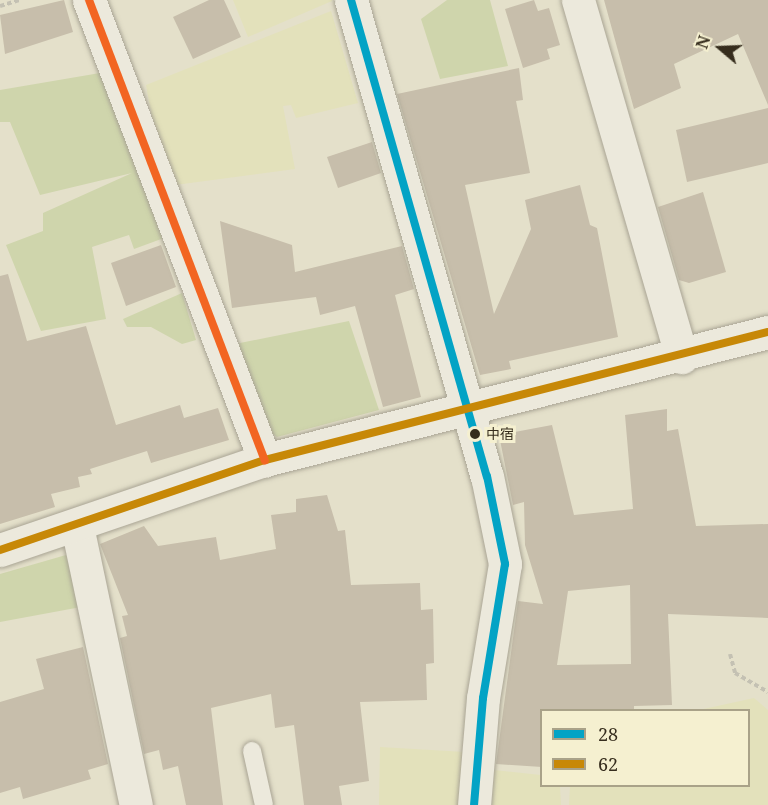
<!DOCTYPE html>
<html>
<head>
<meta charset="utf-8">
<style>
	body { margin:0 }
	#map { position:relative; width:768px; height:805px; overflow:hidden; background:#e4e0ca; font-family:"Noto Serif","Noto Sans JP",serif }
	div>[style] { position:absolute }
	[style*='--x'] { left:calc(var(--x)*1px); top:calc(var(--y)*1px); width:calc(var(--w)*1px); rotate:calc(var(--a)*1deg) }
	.farmland>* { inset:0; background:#e3e1bb }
	.green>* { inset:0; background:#cfd5ac }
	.building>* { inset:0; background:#c7beab }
	.path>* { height:4px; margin-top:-2px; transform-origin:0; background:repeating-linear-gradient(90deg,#c4c1b3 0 4.5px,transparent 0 7.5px) }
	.roads { filter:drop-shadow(0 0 2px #a9a494) drop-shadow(0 0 2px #a9a494) }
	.lane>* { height:18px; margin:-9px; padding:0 9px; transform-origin:9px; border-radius:9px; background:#ece9dc }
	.street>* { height:33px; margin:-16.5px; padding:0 16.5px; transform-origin:16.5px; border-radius:16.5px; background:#ece9dc }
	.secondary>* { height:33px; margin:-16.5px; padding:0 16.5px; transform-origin:16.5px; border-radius:16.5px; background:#ece9dc }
	.bus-1>* { height:8px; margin:-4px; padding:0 4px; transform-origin:4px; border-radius:4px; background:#03a3c5 }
	.bus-2>* { height:8px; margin:-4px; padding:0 4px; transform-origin:4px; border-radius:4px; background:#c78807 }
	.bus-3>* { height:8px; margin:-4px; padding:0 4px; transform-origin:4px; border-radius:4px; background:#f26522 }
	.dots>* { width:16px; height:16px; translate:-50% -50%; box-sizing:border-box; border:3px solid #f5f0d0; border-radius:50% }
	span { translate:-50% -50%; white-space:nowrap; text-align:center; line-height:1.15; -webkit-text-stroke:6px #f5f0d0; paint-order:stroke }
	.bus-label { font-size:14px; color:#362d1d }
	.left { translate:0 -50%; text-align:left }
	.legend { position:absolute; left:540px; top:709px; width:210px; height:78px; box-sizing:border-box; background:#f5f0d0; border:2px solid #a9a288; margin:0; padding:8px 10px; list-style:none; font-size:18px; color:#362d1d }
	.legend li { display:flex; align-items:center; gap:12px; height:30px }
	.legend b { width:30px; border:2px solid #a9a288 }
	.north { position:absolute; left:690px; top:18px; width:60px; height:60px; -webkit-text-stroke:4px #f5f0d0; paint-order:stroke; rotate:289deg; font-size:16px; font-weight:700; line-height:24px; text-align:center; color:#362d1d }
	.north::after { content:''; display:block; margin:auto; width:21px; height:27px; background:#362d1d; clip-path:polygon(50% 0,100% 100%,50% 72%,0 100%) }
</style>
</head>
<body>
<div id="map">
	<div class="farmland">
		<div style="clip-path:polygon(233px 0,332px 0,332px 1px,248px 37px)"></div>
		<div style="clip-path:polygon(331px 11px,358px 103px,296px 118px,291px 105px,283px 106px,295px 169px,175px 185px,154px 129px,146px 85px)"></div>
		<div style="clip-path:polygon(754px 698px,768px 710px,768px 805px,569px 805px,570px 786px,748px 786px,748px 710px,699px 710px)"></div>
		<div style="clip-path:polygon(380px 747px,465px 752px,462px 805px,379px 805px)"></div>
		<div style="clip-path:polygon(494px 770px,541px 775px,542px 786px,560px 786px,561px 805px,492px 805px)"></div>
	</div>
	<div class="green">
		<div style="clip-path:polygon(447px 0,490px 0,508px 66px,440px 79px,421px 19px)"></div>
		<div style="clip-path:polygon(100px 73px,164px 238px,134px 249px,129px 235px,92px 247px,106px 319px,41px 331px,6px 245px,43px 231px,43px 213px,132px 173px,40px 195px,10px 122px,0 122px,0 90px)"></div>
		<div style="clip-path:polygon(182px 293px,196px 340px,182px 344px,151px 327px,127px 327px,123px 319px)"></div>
		<div style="clip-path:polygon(349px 321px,379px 410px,277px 437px,268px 430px,235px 344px)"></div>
		<div style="clip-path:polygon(66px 555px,81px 607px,0 622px,0 574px)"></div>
	</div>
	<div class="building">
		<div style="clip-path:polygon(64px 0,73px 32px,5px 54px,0 15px)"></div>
		<div style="clip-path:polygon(209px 0,224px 0,241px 37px,193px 59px,173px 17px)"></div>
		<div style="clip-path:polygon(534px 0,538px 11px,549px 8px,560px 45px,547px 49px,550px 59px,523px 68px,505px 9px)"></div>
		<div style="clip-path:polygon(604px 0,768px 0,768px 105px,738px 34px,674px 64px,681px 88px,634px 109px)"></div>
		<div style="clip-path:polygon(519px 68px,523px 100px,516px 101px,530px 173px,465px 185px,494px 314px,531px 229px,525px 200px,580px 185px,590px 225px,597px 228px,618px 337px,509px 361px,511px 369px,480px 375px,397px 94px)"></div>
		<div style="clip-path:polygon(768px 108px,768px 163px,687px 182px,676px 130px)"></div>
		<div style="clip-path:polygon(372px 142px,381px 173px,338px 188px,327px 157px)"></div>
		<div style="clip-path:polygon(703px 192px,726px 272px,689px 283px,679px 280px,658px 207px)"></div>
		<div style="clip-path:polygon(220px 221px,292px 245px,295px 272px,402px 246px,414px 289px,395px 295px,421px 397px,383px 407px,355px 306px,320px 315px,316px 297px,232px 308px)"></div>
		<div style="clip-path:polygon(161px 245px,176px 287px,126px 306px,111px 263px)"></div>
		<div style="clip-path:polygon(8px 274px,27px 341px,86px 326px,116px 425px,180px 405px,184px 418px,218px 408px,229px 440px,151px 463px,147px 451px,90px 469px,92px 474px,78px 477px,80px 487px,51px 494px,55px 507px,0 524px,0 276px)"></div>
		<div style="clip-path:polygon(evenodd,667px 409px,667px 431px,678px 429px,696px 526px,768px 524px,768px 618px,668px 614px,672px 705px,634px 706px,634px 711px,542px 711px,542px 767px,496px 764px,518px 601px,543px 604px,525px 545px,524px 502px,513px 505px,499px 435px,552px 425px,574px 515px,633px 509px,625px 415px,667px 409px,630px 585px,631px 664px,557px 665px,568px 591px,630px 585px)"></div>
		<div style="clip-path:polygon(327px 495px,338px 531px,345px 530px,351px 585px,420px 583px,421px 610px,433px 609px,434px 663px,426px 664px,427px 700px,360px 702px,369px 781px,339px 786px,342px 805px,304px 805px,294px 725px,275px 728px,271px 694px,211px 708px,223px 805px,186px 805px,178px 766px,163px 770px,159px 750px,144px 754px,120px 638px,127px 636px,122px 616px,128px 615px,100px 544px,144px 526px,158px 546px,216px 537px,220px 560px,276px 549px,271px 515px,296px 512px,296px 499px)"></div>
		<div style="clip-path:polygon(83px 647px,108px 764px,88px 770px,91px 779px,23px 799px,20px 787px,0 793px,0 702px,44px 689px,36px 659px)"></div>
	</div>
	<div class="path">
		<div style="--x:0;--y:6;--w:21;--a:-17"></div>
		<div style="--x:730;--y:654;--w:20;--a:75"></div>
		<div style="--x:735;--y:673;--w:38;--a:30"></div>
	</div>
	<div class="roads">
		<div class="lane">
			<div style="--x:252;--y:751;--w:55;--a:77.5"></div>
		</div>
		<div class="street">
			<div style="--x:89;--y:0;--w:493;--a:69.1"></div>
			<div style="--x:351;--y:0;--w:495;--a:74.1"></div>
			<div style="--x:487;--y:476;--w:90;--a:78.4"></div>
			<div style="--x:505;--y:564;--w:136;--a:99.3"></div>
			<div style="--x:483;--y:698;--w:107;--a:94.8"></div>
			<div style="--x:578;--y:0;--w:372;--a:73.8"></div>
			<div style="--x:77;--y:526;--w:285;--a:78.1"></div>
		</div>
		<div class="secondary">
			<div style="--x:0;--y:550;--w:280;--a:-18.8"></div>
			<div style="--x:265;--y:460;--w:519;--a:-14.28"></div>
		</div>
	</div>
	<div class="bus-1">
		<div style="--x:351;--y:0;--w:495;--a:74.1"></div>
		<div style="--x:487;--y:476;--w:90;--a:78.4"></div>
		<div style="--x:505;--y:564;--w:136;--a:99.3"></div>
		<div style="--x:483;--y:698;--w:107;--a:94.8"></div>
	</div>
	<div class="bus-2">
		<div style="--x:0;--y:550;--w:280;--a:-18.8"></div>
		<div style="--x:265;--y:460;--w:519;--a:-14.28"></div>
	</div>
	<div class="bus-3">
		<div style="--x:89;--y:0;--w:493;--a:69.1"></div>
	</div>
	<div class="dots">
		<div style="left:475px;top:434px;background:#362d1d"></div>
	</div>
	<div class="bus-label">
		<span class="left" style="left:486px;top:434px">中宿</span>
	</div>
	<ul class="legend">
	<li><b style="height:8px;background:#03a3c5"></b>28</li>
	<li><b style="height:8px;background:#c78807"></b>62</li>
	</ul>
	<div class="north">N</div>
</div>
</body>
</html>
